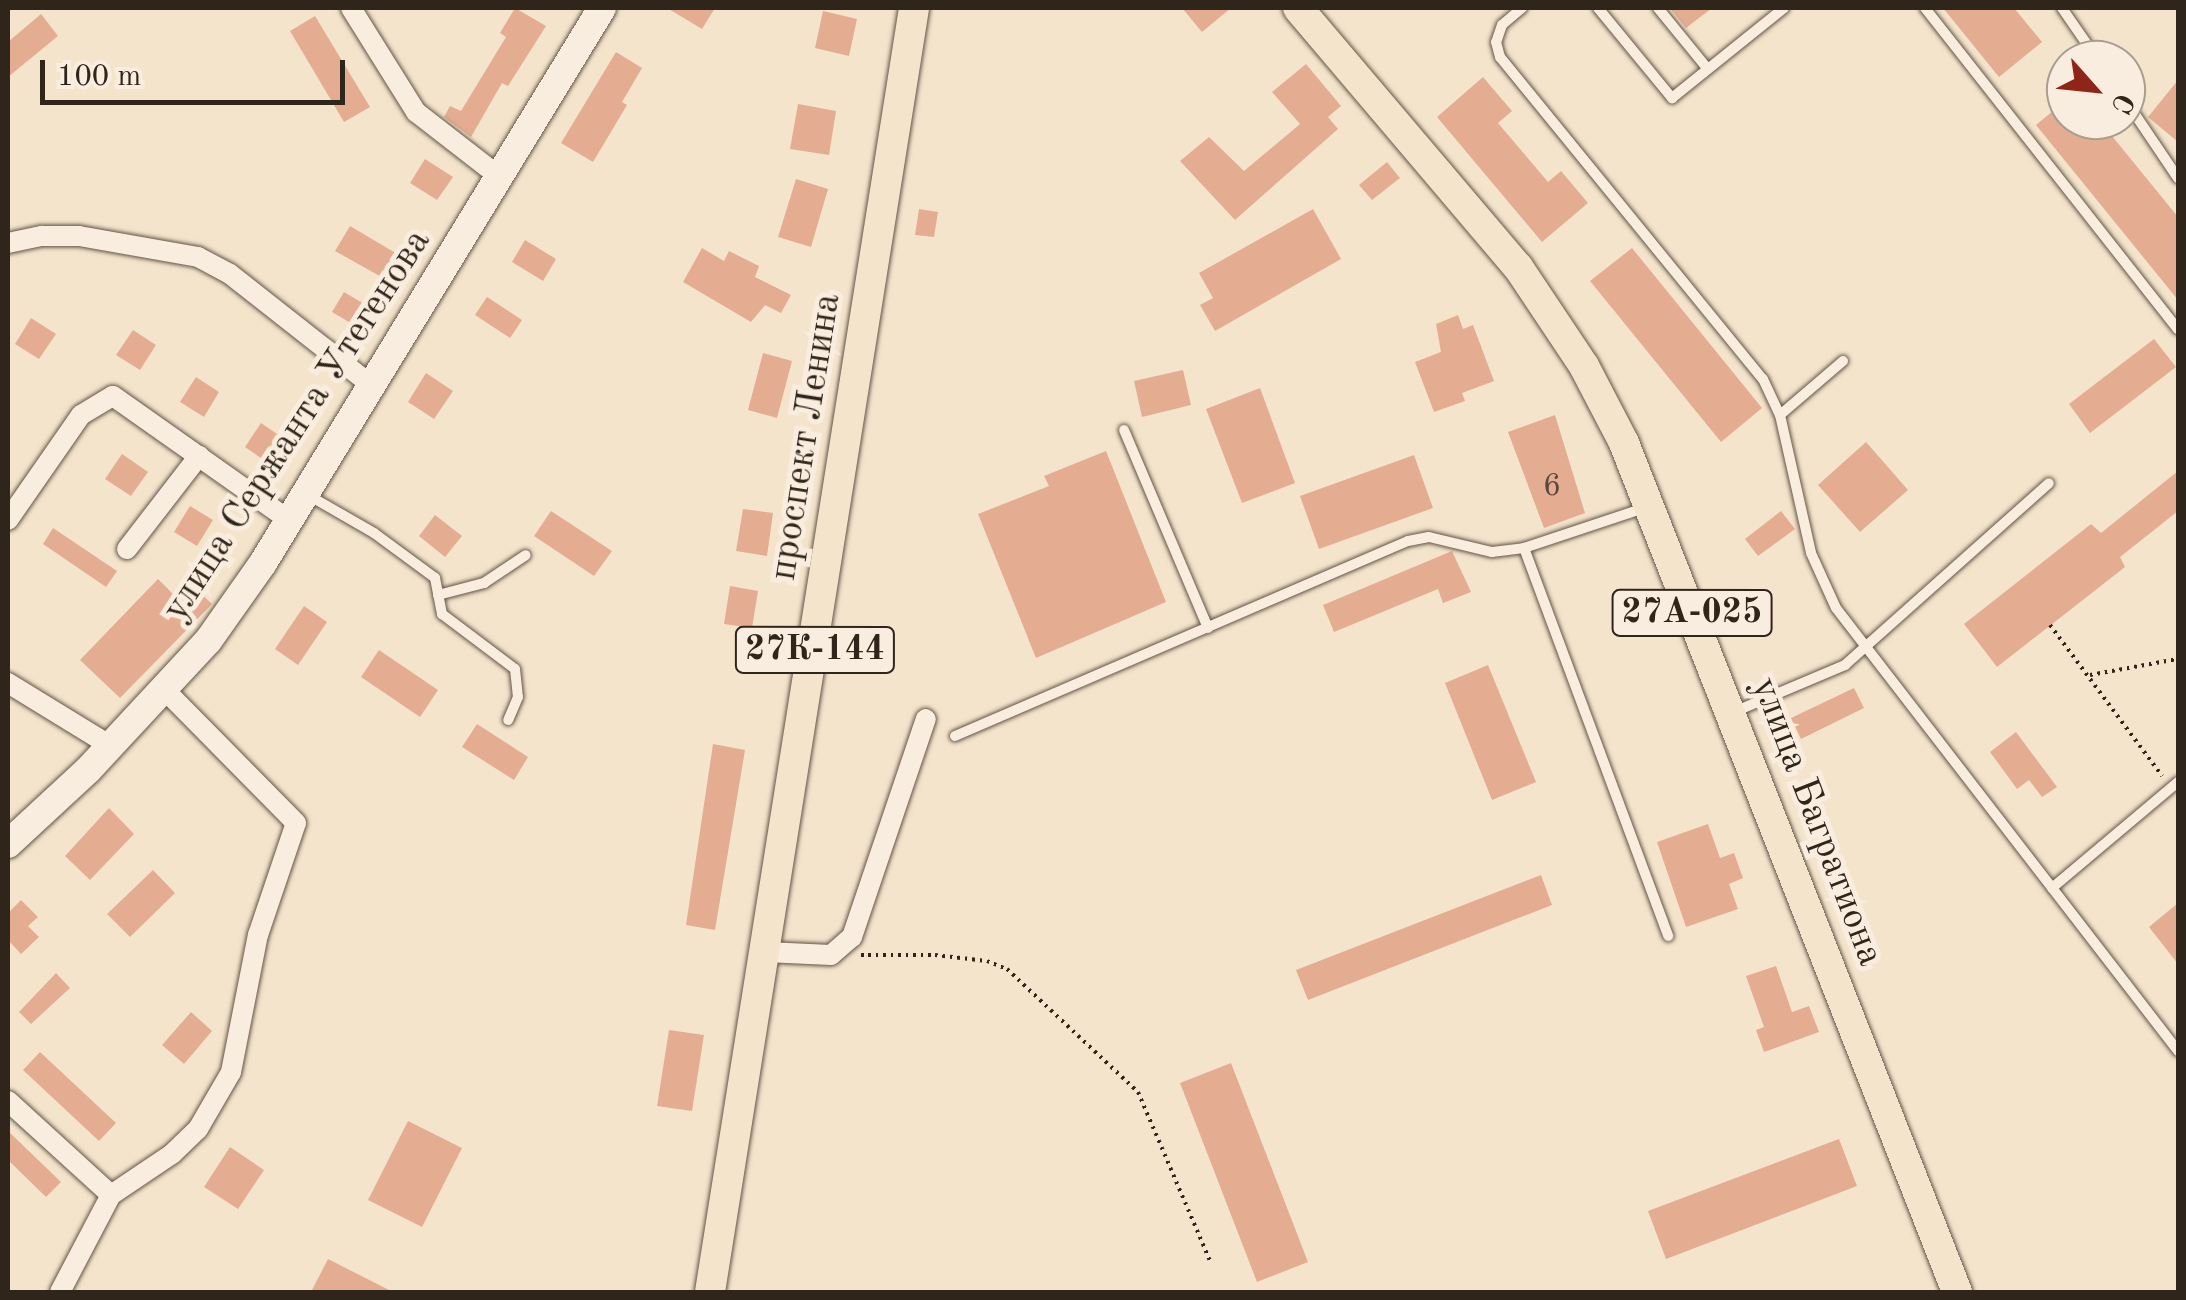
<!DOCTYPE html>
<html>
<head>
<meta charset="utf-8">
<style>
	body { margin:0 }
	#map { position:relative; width:2186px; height:1300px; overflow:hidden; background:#f5e4cc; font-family:"Old Standard TT",serif }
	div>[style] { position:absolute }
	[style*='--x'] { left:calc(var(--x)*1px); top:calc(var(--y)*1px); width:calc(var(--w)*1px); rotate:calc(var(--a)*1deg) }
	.building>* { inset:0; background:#e4ad91 }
	.path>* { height:4px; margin-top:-2px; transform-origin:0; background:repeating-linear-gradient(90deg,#30251a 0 2.5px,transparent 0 7.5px) }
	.roads { filter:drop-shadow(0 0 2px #615546) drop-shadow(0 0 2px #615546) }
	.lane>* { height:10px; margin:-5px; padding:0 5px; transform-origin:5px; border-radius:5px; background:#f8edde }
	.street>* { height:20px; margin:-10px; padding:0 10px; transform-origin:10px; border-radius:10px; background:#f8edde }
	.secondary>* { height:28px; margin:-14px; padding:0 14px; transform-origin:14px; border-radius:14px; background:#f8edde }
	.primary>* { height:30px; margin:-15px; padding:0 15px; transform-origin:15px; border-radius:15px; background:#f5e4cc }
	span { translate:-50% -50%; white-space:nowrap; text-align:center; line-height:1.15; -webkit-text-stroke:10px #f8edde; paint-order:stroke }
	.number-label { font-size:32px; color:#5d4738 }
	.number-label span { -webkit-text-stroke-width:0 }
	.shield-label span { padding:2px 8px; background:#f8edde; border:2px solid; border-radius:8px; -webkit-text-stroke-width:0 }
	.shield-label { font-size:35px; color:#30251a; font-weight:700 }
	.street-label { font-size:38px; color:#30251a }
	.frame { position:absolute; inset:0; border:10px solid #30251a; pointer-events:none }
	.north { position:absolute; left:2046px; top:40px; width:100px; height:100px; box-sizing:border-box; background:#f8edde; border:2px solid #a89d90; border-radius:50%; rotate:117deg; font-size:28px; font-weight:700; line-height:40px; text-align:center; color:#30251a }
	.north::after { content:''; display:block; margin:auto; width:35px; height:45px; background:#8f2418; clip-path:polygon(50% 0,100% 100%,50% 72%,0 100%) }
	.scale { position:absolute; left:40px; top:60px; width:305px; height:45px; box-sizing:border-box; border:5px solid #30251a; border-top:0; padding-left:12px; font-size:30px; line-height:35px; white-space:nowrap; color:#30251a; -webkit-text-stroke:8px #f8edde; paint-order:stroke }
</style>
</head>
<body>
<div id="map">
	<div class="building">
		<div style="clip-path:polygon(515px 8px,546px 26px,508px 86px,502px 83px,471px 137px,444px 117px,450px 106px,461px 111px,506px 37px,500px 33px)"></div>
		<div style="clip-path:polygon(667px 8px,715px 8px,702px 29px)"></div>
		<div style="clip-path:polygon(1182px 8px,1231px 8px,1202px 32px)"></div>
		<div style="clip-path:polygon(1670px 8px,1712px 8px,1686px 28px)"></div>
		<div style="clip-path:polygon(1943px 8px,2014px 8px,2042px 42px,1999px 77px)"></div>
		<div style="clip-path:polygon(823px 11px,857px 19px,849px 56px,815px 48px)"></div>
		<div style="clip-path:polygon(41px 14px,58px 36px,8px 77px,8px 42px)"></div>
		<div style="clip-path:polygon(315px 16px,370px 107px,344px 122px,290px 31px)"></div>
		<div style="clip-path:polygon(616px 52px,642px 68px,622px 102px,627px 105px,593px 162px,561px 143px)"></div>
		<div style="clip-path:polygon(1306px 64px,1341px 106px,1328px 117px,1338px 129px,1235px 220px,1180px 161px,1209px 137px,1244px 171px,1300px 124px,1272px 92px)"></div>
		<div style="clip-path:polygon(1483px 77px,1512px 111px,1498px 123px,1548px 182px,1561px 171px,1588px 203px,1542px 242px,1437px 117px)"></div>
		<div style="clip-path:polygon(2178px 80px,2178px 142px,2148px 117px)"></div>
		<div style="clip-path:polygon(2066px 100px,2066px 120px,2099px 120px,2178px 217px,2178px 300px,2036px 125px)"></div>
		<div style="clip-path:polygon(798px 104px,836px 111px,829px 155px,790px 149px)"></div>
		<div style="clip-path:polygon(425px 159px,453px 177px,437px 200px,410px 183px)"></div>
		<div style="clip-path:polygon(1387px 162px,1400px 178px,1372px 200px,1359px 185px)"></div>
		<div style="clip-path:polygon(796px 179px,828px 189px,811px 247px,778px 237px)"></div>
		<div style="clip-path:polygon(919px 209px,938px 212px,934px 237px,915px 235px)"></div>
		<div style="clip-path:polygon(1313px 209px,1341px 259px,1215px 331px,1200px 305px,1213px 298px,1199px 273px)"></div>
		<div style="clip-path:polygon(350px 226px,399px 255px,385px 279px,335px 251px)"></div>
		<div style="clip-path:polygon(525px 240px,556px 259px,543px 281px,512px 262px)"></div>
		<div style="clip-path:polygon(702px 248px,724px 261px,729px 251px,759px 266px,755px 277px,791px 295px,781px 313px,765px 305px,751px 322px,683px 282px)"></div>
		<div style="clip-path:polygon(1632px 248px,1762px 408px,1721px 442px,1590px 281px)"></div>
		<div style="clip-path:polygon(344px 292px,366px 305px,354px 325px,332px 312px)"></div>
		<div style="clip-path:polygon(487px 297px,522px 320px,510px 338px,475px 315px)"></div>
		<div style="clip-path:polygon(1458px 315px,1463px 329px,1473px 325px,1494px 381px,1462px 393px,1465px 401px,1434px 412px,1415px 362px,1441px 352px,1436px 324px)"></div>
		<div style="clip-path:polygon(31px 318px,56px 334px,39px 359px,15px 344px)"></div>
		<div style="clip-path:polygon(133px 330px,156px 345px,140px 370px,116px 355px)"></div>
		<div style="clip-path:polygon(2154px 339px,2176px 367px,2090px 433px,2069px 404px)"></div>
		<div style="clip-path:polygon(763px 353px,792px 361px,777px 418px,748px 410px)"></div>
		<div style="clip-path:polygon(1183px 370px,1191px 405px,1142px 417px,1134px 381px)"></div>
		<div style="clip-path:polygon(426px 373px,453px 391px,434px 419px,408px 402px)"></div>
		<div style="clip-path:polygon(196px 377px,219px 392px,204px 417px,180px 402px)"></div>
		<div style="clip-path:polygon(1260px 388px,1295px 483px,1242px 503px,1206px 409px)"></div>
		<div style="clip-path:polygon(1555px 415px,1585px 513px,1544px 528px,1508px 432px)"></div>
		<div style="clip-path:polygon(261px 423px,283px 438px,267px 462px,245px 447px)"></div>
		<div style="clip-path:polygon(1866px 442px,1908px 490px,1860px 532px,1818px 485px)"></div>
		<div style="clip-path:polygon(1106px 451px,1166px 602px,1036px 658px,978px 514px,1049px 486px,1044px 476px)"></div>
		<div style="clip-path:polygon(122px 454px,148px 472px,131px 496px,105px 479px)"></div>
		<div style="clip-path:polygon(1414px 455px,1433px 508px,1319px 549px,1300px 496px)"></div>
		<div style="clip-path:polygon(2178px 471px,2178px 511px,2120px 557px,2125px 567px,1997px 667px,1964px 624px,2091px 524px,2101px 533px)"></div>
		<div style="clip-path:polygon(190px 506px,213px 520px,197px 546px,174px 532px)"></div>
		<div style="clip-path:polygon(743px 509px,773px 513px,767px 556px,736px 551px)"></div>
		<div style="clip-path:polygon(551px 511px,612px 551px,594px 576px,534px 536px)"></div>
		<div style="clip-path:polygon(1781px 511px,1795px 529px,1758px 556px,1745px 539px)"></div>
		<div style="clip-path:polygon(435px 515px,462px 536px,445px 557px,419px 536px)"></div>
		<div style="clip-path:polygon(53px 528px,117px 571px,106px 587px,43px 544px)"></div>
		<div style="clip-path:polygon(1452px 551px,1471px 592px,1443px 603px,1438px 589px,1334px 632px,1323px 605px)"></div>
		<div style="clip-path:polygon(158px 579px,179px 600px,193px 586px,212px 604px,120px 698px,80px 660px)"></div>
		<div style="clip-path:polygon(730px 586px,758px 591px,752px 628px,724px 624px)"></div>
		<div style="clip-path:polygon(304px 606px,327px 622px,298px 665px,275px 649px)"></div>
		<div style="clip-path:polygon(379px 650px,438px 690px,420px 717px,361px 677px)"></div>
		<div style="clip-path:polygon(1488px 665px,1536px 782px,1492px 800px,1445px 683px)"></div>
		<div style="clip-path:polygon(1854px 688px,1864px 708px,1801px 739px,1791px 718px)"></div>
		<div style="clip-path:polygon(477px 724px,528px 757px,514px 780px,462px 747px)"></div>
		<div style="clip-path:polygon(2016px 732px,2057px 787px,2042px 797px,2029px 780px,2017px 789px,1990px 752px)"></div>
		<div style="clip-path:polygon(713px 744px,745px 750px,715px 930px,686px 925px)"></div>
		<div style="clip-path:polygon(109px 808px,134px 834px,90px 880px,65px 856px)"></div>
		<div style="clip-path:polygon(1708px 824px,1720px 858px,1734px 853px,1743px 878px,1729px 884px,1738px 909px,1686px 927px,1657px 842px)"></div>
		<div style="clip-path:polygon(153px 870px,175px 893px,130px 937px,107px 914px)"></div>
		<div style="clip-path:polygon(1541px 875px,1552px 905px,1308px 1000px,1296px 970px)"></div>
		<div style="clip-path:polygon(21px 900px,38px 917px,28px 926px,39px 937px,21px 954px,8px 940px,8px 913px)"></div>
		<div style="clip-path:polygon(2178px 903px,2178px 964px,2149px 927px)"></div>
		<div style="clip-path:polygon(1776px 966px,1792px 1012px,1809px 1006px,1819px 1032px,1764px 1052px,1756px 1030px,1764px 1027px,1746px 976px)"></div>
		<div style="clip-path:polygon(56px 973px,70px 988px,31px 1024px,19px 1012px)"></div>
		<div style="clip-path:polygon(191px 1012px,212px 1031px,184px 1064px,162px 1045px)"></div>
		<div style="clip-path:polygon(669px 1030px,704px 1035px,692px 1111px,657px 1106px)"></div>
		<div style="clip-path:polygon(40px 1052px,116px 1123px,99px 1141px,23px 1070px)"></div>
		<div style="clip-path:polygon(1231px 1063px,1308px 1262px,1257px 1282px,1180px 1083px)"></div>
		<div style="clip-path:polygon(408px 1121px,462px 1148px,422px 1227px,368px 1200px)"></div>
		<div style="clip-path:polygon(8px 1131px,61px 1182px,46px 1197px,8px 1160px)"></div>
		<div style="clip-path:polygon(1839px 1139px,1857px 1186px,1666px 1259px,1648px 1211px)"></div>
		<div style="clip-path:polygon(230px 1147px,264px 1170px,238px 1209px,204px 1187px)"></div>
		<div style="clip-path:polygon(328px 1259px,393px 1292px,311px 1292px)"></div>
	</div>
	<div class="path">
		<div style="--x:2050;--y:625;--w:188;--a:53.4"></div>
		<div style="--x:2090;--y:675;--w:89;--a:-10.3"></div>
		<div style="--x:861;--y:955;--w:74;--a:0"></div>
		<div style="--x:935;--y:955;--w:52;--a:6.6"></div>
		<div style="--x:987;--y:961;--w:22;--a:22"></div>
		<div style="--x:1007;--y:969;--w:180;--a:43.2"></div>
		<div style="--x:1138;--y:1092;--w:184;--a:66.9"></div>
	</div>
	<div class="roads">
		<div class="lane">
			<div style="--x:1522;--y:8;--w:26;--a:140"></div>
			<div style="--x:1502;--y:25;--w:18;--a:109"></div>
			<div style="--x:1496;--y:42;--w:16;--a:75"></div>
			<div style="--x:1500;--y:57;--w:416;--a:50.8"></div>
			<div style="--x:1763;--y:379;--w:40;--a:65"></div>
			<div style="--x:1780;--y:415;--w:141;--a:77.3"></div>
			<div style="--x:1811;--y:553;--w:60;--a:65.6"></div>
			<div style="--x:1836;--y:608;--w:560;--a:52.33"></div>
			<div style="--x:1598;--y:8;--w:117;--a:50.6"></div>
			<div style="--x:1672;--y:98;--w:144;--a:-38.8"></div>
			<div style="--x:1658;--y:8;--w:77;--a:50.8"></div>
			<div style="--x:1925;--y:8;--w:409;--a:51.8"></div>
			<div style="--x:2062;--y:8;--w:63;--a:55.3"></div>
			<div style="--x:2126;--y:101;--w:93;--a:56"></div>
			<div style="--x:1780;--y:415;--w:83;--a:-40.6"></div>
			<div style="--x:1124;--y:430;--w:215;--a:67"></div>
			<div style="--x:308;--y:495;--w:76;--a:29.9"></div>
			<div style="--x:374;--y:533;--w:76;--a:36.4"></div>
			<div style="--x:435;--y:578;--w:37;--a:79"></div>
			<div style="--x:442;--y:614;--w:91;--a:37"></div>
			<div style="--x:515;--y:669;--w:28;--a:84"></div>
			<div style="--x:518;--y:697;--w:25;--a:113"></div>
			<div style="--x:1524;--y:548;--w:414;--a:69.6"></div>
			<div style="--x:438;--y:595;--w:48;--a:-14.6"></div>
			<div style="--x:484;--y:583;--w:50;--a:-33.7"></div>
			<div style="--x:1734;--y:712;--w:121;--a:-22.9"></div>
			<div style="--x:1845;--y:665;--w:273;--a:-41.7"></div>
			<div style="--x:955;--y:736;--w:493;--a:-23.3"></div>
			<div style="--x:1408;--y:541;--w:21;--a:-11"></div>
			<div style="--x:1429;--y:537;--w:65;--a:13.4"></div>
			<div style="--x:1492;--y:552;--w:32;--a:-7"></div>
			<div style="--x:1524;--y:548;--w:126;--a:-18.4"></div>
			<div style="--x:2052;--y:888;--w:165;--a:-40.1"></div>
		</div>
		<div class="street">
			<div style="--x:351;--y:8;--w:123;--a:58"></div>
			<div style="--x:416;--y:112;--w:108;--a:37.8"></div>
			<div style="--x:8;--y:243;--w:35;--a:-12"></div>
			<div style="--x:42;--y:236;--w:37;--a:0"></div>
			<div style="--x:79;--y:236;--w:121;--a:10"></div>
			<div style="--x:198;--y:257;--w:36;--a:28"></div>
			<div style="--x:230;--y:274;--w:178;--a:38.2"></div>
			<div style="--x:8;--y:520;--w:128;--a:-55.2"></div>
			<div style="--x:81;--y:415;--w:37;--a:-31"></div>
			<div style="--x:113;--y:396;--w:215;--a:35.2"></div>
			<div style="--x:127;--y:549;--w:118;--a:-52.3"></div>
			<div style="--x:8;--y:683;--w:121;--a:31.5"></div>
			<div style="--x:766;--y:952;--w:65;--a:2.6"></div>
			<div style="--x:831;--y:955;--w:28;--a:-41"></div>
			<div style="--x:852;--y:937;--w:230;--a:-71.3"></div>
			<div style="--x:8;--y:1101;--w:139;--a:42.4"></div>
			<div style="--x:60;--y:1292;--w:110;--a:-62.3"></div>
			<div style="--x:111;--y:1195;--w:73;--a:-33.9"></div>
			<div style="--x:172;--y:1154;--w:36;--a:-44"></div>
			<div style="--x:198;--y:1129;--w:66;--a:-59.9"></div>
			<div style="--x:231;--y:1072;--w:140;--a:-78.9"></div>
			<div style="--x:258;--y:935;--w:118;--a:-71.3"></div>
			<div style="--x:296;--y:823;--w:185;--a:-134.6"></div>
		</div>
		<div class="secondary">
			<div style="--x:8;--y:844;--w:109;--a:-42.8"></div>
			<div style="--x:88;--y:770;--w:176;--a:-47.1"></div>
			<div style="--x:208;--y:641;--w:95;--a:-54.8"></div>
			<div style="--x:263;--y:563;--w:650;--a:-58.58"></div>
		</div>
		<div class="primary">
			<div style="--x:1298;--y:8;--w:340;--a:49.7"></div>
			<div style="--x:1518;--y:267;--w:119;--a:56.3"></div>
			<div style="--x:1584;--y:366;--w:87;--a:62.5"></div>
			<div style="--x:1624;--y:443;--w:912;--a:68.58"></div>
			<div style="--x:710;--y:1292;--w:1300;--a:-80.97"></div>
		</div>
	</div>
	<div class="number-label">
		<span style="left:1552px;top:487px">6</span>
	</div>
	<div class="shield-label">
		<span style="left:1692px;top:613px">27А-025</span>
		<span style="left:815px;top:650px">27К-144</span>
	</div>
	<div class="street-label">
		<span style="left:298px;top:426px;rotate:-57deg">улица Сержанта Утегенова</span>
		<span style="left:807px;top:437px;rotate:-81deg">проспект Ленина</span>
		<span style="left:1816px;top:822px;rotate:69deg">улица Багратиона</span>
	</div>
	<div class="frame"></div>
	<div class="north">С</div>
	<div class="scale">100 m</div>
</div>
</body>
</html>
